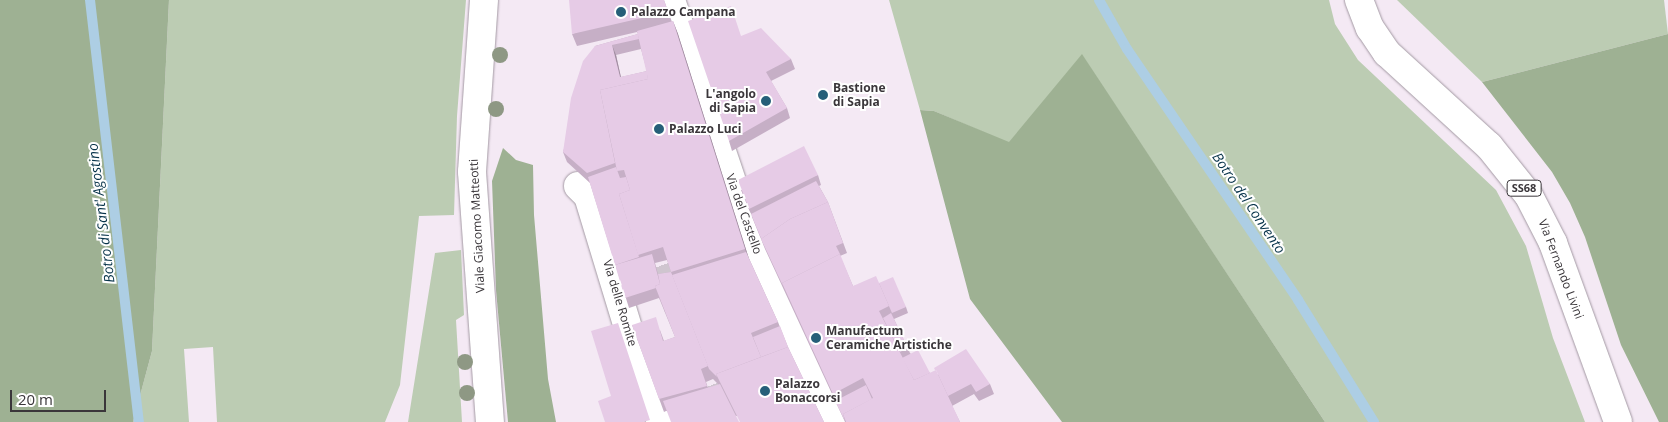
<!DOCTYPE html>
<html>
<head>
<meta charset="utf-8">
<style>
	body { margin:0 }
	#map { position:relative; width:1668px; height:422px; overflow:hidden; background:#f4e9f4; font-family:"Open Sans",sans-serif }
	div>[style] { position:absolute }
	[style*='--x'] { left:calc(var(--x)*1px); top:calc(var(--y)*1px); width:calc(var(--w)*1px); rotate:calc(var(--a)*1deg) }
	.green>* { inset:0; background:#bcccb3 }
	.forest>* { inset:0; background:#9eb193 }
	.stream>* { height:10px; margin:-5px; padding:0 5px; transform-origin:5px; border-radius:5px; background:#adcee4 }
	.minor-tunnel>* { height:28px; margin-top:-14px; transform-origin:0; background:repeating-linear-gradient(90deg,#cfc5cf 0 28px,transparent 0 42px) }
	.roads { filter:drop-shadow(0 0 1px #a399a3) drop-shadow(0 0 1px #a399a3) }
	.minor>* { height:28px; margin:-14px; padding:0 14px; transform-origin:14px; border-radius:14px; background:#fff }
	.major>* { height:28px; margin:-14px; padding:0 14px; transform-origin:14px; border-radius:14px; background:#fff }
	.trees>* { width:16px; height:16px; margin:-8px; border-radius:50%; background:#8e9884 }
	.wall>* { inset:0; background:#c6afc6 }
	.shaded-wall>* { inset:0; background:#a18ea1 }
	.building>* { inset:0; background:#e6cbe6 }
	.dots>* { width:14px; height:14px; translate:-50% -50%; box-sizing:border-box; border:2px solid #fff; border-radius:50% }
	span { translate:-50% -50%; white-space:nowrap; text-align:center; line-height:1.15; -webkit-text-stroke:4px #fff; paint-order:stroke }
	.shield-label span { padding:1px 4px; background:#fff; border:1px solid; border-radius:4px; -webkit-text-stroke-width:0 }
	.shield-label { font-size:11px; color:#3a363a; font-weight:700 }
	.poi-label { font-size:12px; color:#3a363a; font-weight:700 }
	.left { translate:0 -50%; text-align:left }
	.right { translate:-100% -50%; text-align:right }
	.street-label { font-size:12px; color:#3a363a }
	.water-label { font-size:14px; color:#07334a; font-style:italic }
	.scale { position:absolute; left:10px; top:390px; width:96px; height:22px; box-sizing:border-box; border:2px solid #3a363a; border-top:0; padding-left:6px; font-size:15px; line-height:18px; white-space:nowrap; color:#3a363a; -webkit-text-stroke:4px #fff; paint-order:stroke }
</style>
</head>
<body>
<div id="map">
	<div class="green">
		<div style="clip-path:polygon(169px 0,466px 0,457px 116px,454px 215px,419px 216px,400px 385px,385px 422px,217px 422px,213px 347px,184px 349px,189px 422px,133px 422px,152px 351px)"></div>
		<div style="clip-path:polygon(889px 0,1329px 0,1335px 24px,1358px 60px,1496px 190px,1526px 246px,1553px 338px,1585px 422px,1325px 422px,1082px 55px,1009px 143px,934px 111px,920px 110px)"></div>
		<div style="clip-path:polygon(1397px 0,1664px 0,1668px 34px,1482px 82px)"></div>
		<div style="clip-path:polygon(461px 250px,464px 315px,456px 320px,462px 422px,408px 422px,435px 253px)"></div>
	</div>
	<div class="forest">
		<div style="clip-path:polygon(0 0,169px 0,152px 351px,133px 422px,0 422px)"></div>
		<div style="clip-path:polygon(1668px 34px,1668px 422px,1659px 422px,1621px 345px,1585px 237px,1570px 203px,1552px 172px,1482px 82px)"></div>
		<div style="clip-path:polygon(1082px 54px,1325px 422px,1062px 422px,970px 299px,920px 110px,934px 111px,1009px 142px)"></div>
		<div style="clip-path:polygon(503px 148px,516px 160px,533px 165px,534px 215px,548px 379px,556px 422px,508px 422px,496px 290px,492px 181px)"></div>
	</div>
	<div class="stream">
		<div style="--x:90;--y:0;--w:425;--a:83.4"></div>
		<div style="--x:1099;--y:0;--w:56;--a:60.3"></div>
		<div style="--x:1127;--y:49;--w:304;--a:55.7"></div>
		<div style="--x:1298;--y:300;--w:144;--a:58.1"></div>
	</div>
	<div class="minor-tunnel">
		<div style="--x:647;--y:226;--w:87;--a:69.1"></div>
		<div style="--x:694;--y:347;--w:81;--a:67.5"></div>
	</div>
	<div class="roads">
		<div class="minor">
			<div style="--x:484;--y:0;--w:172;--a:94"></div>
			<div style="--x:472;--y:172;--w:251;--a:85.9"></div>
			<div style="--x:671;--y:0;--w:257;--a:71.4"></div>
			<div style="--x:753;--y:244;--w:195;--a:65.8"></div>
			<div style="--x:578;--y:186;--w:14;--a:45"></div>
			<div style="--x:588;--y:196;--w:179;--a:73.1"></div>
			<div style="--x:640;--y:367;--w:59;--a:69.1"></div>
		</div>
		<div class="major">
			<div style="--x:1359;--y:0;--w:30;--a:69"></div>
			<div style="--x:1370;--y:28;--w:30;--a:56"></div>
			<div style="--x:1387;--y:53;--w:138;--a:42.4"></div>
			<div style="--x:1489;--y:146;--w:64;--a:51.3"></div>
			<div style="--x:1529;--y:196;--w:53;--a:62.9"></div>
			<div style="--x:1553;--y:243;--w:190;--a:70"></div>
		</div>
	</div>
	<div class="trees">
		<div style="left:500px;top:55px"></div>
		<div style="left:496px;top:109px"></div>
		<div style="left:465px;top:362px"></div>
		<div style="left:467px;top:393px"></div>
	</div>
	<div class="wall">
		<div style="clip-path:polygon(evenodd,664px 0,672px 22px,673px 21px,678px 34px,748px 256px,778px 322px,788px 347px,824px 422px,666px 411px,664px 412px,632px 325px,660px 330px,664px 341px,675px 337px,659px 298px,629px 308px,590px 183px,567px 162px,563px 152px,595px 46px,638px 34px,637px 32px,577px 46px,572px 34px,664px 0,641px 49px,647px 71px,621px 77px,616px 55px,641px 49px,664px 0,667px 260px,671px 272px,658px 274px,655px 263px,667px 260px,664px 0,713px 379px,719px 385px,708px 388px,706px 382px,713px 379px)"></div>
		<div style="clip-path:polygon(742px 36px,791px 59px,795px 69px,771px 81px,787px 108px,790px 118px,732px 151px,729px 141px)"></div>
		<div style="clip-path:polygon(818px 175px,821px 185px,819px 186px,828px 202px,847px 253px,840px 256px,853px 286px,879px 283px,906px 307px,908px 313px,894px 319px,910px 353px,930px 373px,990px 384px,994px 394px,979px 401px,974px 394px,952px 406px,960px 422px,845px 422px,765px 249px,741px 190px)"></div>
	</div>
	<div class="shaded-wall">
		<div style="clip-path:polygon(673px 21px,678px 34px,750px 262px,745px 249px)"></div>
		<div style="clip-path:polygon(612px 45px,616px 55px,623px 87px,620px 77px)"></div>
	</div>
	<div class="building">
		<div style="clip-path:polygon(569px 0,664px 0,668px 12px,572px 34px)"></div>
		<div style="clip-path:polygon(731px 6px,741px 36px,761px 28px,791px 59px,766px 72px,787px 108px,729px 141px,688px 21px)"></div>
		<div style="clip-path:polygon(673px 21px,745px 249px,671px 272px,663px 247px,638px 255px,619px 194px,630px 190px,624px 170px,617px 171px,600px 90px,648px 79px,637px 31px)"></div>
		<div style="clip-path:polygon(638px 34px,639px 39px,612px 45px,620px 77px,647px 71px,648px 79px,600px 90px,615px 163px,587px 173px,563px 152px,571px 98px,583px 61px,595px 46px)"></div>
		<div style="clip-path:polygon(804px 146px,818px 175px,749px 209px,738px 180px)"></div>
		<div style="clip-path:polygon(616px 167px,620px 178px,626px 177px,630px 190px,619px 194px,639px 257px,615px 265px,588px 177px)"></div>
		<div style="clip-path:polygon(816px 181px,828px 202px,790px 219px,761px 239px,763px 243px,751px 214px)"></div>
		<div style="clip-path:polygon(828px 202px,843px 243px,836px 246px,840px 254px,782px 283px,783px 286px,761px 239px,790px 219px)"></div>
		<div style="clip-path:polygon(746px 252px,778px 322px,751px 333px,761px 357px,716px 374px,717px 377px,709px 369px,672px 275px)"></div>
		<div style="clip-path:polygon(652px 254px,660px 284px,655px 286px,656px 288px,625px 298px,615px 265px)"></div>
		<div style="clip-path:polygon(840px 254px,853px 286px,876px 276px,889px 306px,879px 311px,914px 380px,936px 370px,960px 422px,846px 422px,843px 414px,873px 398px,863px 378px,833px 394px,782px 283px)"></div>
		<div style="clip-path:polygon(671px 272px,708px 366px,701px 369px,707px 386px,659px 399px,632px 325px,656px 317px,663px 341px,675px 337px,655px 286px,660px 284px,658px 274px)"></div>
		<div style="clip-path:polygon(893px 277px,906px 307px,892px 313px,879px 283px)"></div>
		<div style="clip-path:polygon(891px 313px,908px 348px,900px 352px,883px 318px)"></div>
		<div style="clip-path:polygon(618px 323px,650px 420px,643px 422px,605px 422px,598px 401px,611px 396px,591px 331px)"></div>
		<div style="clip-path:polygon(780px 326px,788px 347px,761px 357px,753px 337px)"></div>
		<div style="clip-path:polygon(788px 347px,824px 422px,740px 422px,716px 374px)"></div>
		<div style="clip-path:polygon(966px 349px,990px 384px,976px 392px,971px 384px,948px 396px,936px 370px,935px 370px,934px 368px)"></div>
		<div style="clip-path:polygon(918px 350px,930px 373px,914px 380px,902px 358px)"></div>
		<div style="clip-path:polygon(720px 384px,739px 422px,671px 422px,663px 401px)"></div>
		<div style="clip-path:polygon(866px 385px,872px 399px,843px 414px,845px 421px,835px 401px)"></div>
	</div>
	<div class="dots">
		<div style="left:621px;top:12px;background:#265f79"></div>
		<div style="left:823px;top:95px;background:#265f79"></div>
		<div style="left:766px;top:101px;background:#265f79"></div>
		<div style="left:659px;top:129px;background:#265f79"></div>
		<div style="left:816px;top:338px;background:#265f79"></div>
		<div style="left:765px;top:391px;background:#265f79"></div>
	</div>
	<div class="shield-label">
		<span style="left:1524px;top:188px">SS68</span>
	</div>
	<div class="poi-label">
		<span class="left" style="left:631px;top:12px">Palazzo Campana</span>
		<span class="left" style="left:833px;top:95px">Bastione<br>di Sapia</span>
		<span class="right" style="left:756px;top:101px">L'angolo<br>di Sapia</span>
		<span class="left" style="left:669px;top:129px">Palazzo Luci</span>
		<span class="left" style="left:826px;top:338px">Manufactum<br>Ceramiche Artistiche</span>
		<span class="left" style="left:775px;top:391px">Palazzo<br>Bonaccorsi</span>
	</div>
	<div class="street-label">
		<span style="left:744px;top:214px;rotate:70deg">Via del Castello</span>
		<span style="left:477px;top:226px;rotate:-93deg">Viale Giacomo Matteotti</span>
		<span style="left:1561px;top:269px;rotate:69deg">Via Fernando Livini</span>
		<span style="left:620px;top:303px;rotate:73deg">Via delle Romite</span>
	</div>
	<div class="water-label">
		<span style="left:1249px;top:203px;rotate:56deg">Botro del Convento</span>
		<span style="left:101px;top:213px;rotate:-97deg">Botro di Sant' Agostino</span>
	</div>
	<div class="scale">20 m</div>
</div>
</body>
</html>
